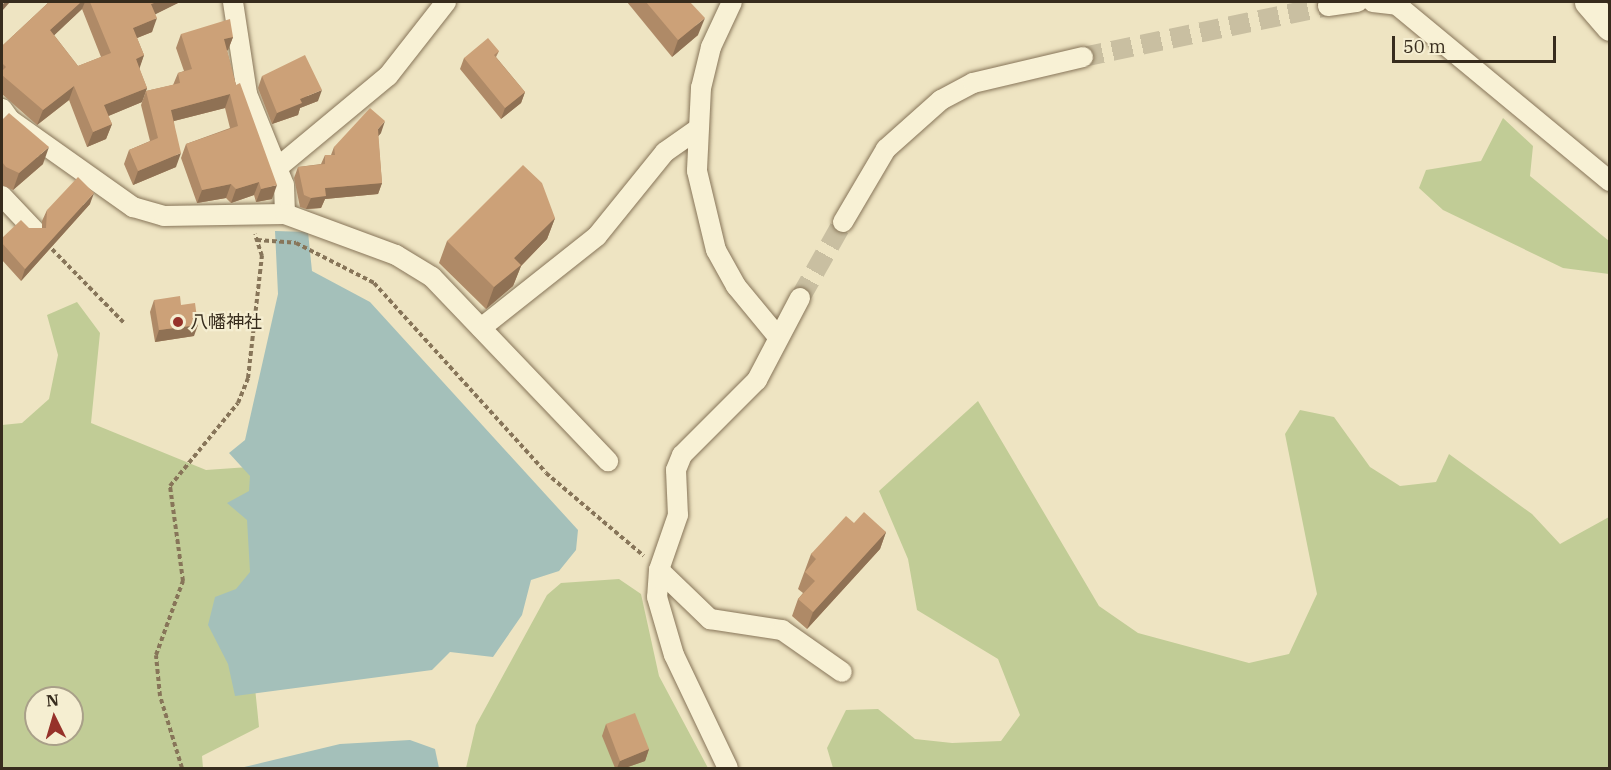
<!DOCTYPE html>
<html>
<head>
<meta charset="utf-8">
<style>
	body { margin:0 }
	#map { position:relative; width:1611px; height:770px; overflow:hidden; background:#eee4c2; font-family:"IBM Plex Serif","Noto Sans JP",serif }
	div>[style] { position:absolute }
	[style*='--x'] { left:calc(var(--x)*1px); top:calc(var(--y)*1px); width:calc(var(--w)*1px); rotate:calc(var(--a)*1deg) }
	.green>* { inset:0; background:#c1cc96 }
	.water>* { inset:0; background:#a4c0ba }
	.minor-tunnel>* { height:20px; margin-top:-10px; transform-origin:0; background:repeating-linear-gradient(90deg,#c9bfa1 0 20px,transparent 0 30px) }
	.path>* { height:4px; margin-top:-2px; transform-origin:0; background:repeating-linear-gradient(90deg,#877559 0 4.5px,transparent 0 7.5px) }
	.roads { filter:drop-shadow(0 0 2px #877559) drop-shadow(0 0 2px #877559) }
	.minor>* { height:20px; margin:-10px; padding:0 10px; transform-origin:10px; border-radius:10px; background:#f8f1d5 }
	.secondary>* { height:27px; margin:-13.5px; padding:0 13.5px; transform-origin:13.5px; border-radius:13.5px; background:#f8f1d5 }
	.wall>* { inset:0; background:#af8a67 }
	.shaded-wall>* { inset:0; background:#8f7154 }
	.building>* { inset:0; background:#cca178 }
	.dots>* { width:16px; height:16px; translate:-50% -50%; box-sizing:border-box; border:3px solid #f5eed1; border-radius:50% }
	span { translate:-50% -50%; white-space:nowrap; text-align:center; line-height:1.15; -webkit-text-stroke:4.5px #f5eed1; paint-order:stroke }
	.poi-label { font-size:18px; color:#372c1d }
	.left { translate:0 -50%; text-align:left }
	.frame { position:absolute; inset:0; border:3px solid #372c1d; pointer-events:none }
	.north { position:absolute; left:24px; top:686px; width:60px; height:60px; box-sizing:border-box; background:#f5eed1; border:2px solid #a9a089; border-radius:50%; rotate:355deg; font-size:16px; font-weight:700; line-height:24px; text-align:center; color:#372c1d }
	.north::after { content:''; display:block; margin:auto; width:21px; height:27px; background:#96322a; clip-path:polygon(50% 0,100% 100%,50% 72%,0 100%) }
	.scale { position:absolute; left:1392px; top:36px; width:164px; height:27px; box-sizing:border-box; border:3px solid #372c1d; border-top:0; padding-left:8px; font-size:18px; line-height:21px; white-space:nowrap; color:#372c1d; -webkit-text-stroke:4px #f5eed1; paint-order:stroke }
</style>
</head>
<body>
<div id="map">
	<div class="green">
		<div style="clip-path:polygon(1503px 118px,1533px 146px,1530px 176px,1609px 241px,1609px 274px,1563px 268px,1443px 210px,1419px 188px,1426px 170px,1481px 161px)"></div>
		<div style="clip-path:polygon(evenodd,77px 302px,100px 333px,91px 423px,206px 470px,264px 466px,254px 678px,259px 727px,202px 756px,203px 768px,2px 768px,2px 425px,22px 423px,49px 399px,58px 355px,47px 315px,77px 302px,36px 698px,72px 698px,72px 734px,36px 734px,36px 698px)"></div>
		<div style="clip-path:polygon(978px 401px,1099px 606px,1138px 633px,1249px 663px,1289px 654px,1317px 594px,1285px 434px,1300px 410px,1334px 417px,1370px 467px,1400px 486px,1436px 482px,1449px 454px,1532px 514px,1560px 544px,1609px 517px,1609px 768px,833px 768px,827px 748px,846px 710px,878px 709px,915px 739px,952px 743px,1001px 741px,1020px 715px,998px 659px,917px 610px,908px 559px,879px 491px)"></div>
		<div style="clip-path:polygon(619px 579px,641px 594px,659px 676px,708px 768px,466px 768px,476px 725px,547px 595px,561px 583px)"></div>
	</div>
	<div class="water">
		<div style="clip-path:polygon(275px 231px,308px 232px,312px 271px,370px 302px,578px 530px,576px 550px,559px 571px,531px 580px,522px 615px,493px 657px,450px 652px,432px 670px,235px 696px,228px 664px,208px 625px,215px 597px,236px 589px,250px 572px,247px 520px,227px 503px,249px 491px,250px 476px,229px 453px,245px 440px,278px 294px)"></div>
		<div style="clip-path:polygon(410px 740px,435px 749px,439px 768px,240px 768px,340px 744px)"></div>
	</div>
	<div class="minor-tunnel">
		<div style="--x:1083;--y:57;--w:250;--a:-11.8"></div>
		<div style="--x:800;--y:298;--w:87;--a:-60.5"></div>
	</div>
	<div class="path">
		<div style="--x:257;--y:240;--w:39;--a:4"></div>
		<div style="--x:296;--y:243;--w:88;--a:27.1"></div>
		<div style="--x:374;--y:283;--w:256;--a:47.8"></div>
		<div style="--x:546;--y:473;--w:128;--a:40.3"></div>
		<div style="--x:47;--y:244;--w:112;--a:45.7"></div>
		<div style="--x:182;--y:768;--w:75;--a:-107"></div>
		<div style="--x:160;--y:696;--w:41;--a:-95.6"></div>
		<div style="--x:156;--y:655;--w:79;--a:-70"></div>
		<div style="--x:183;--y:581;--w:96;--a:-97.8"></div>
		<div style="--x:170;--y:486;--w:107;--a:-50.7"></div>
		<div style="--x:238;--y:403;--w:27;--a:-68"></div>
		<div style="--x:248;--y:378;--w:123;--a:-83.5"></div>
		<div style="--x:262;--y:256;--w:23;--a:-108"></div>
	</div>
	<div class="roads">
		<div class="minor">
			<div style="--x:233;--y:2;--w:93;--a:81.3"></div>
			<div style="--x:247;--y:94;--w:98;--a:67.9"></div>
			<div style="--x:284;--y:185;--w:29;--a:88"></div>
			<div style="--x:732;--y:2;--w:50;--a:115"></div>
			<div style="--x:711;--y:47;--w:42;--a:103.7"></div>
			<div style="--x:701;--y:88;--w:83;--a:92.8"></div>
			<div style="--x:697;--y:171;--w:81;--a:76.5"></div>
			<div style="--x:716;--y:250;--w:41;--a:60.9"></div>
			<div style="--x:736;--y:286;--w:66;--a:50.5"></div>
			<div style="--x:1373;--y:2;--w:24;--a:7"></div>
			<div style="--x:1397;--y:5;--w:276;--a:39.6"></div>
			<div style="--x:1328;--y:6;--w:30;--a:-8"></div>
			<div style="--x:2;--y:109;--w:14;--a:54"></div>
			<div style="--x:10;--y:120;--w:151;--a:35.3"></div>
			<div style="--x:133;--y:207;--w:32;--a:16"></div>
			<div style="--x:164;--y:216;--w:121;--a:-0.9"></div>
			<div style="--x:285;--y:214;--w:118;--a:20.3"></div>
			<div style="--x:396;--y:255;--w:42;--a:31.4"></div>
			<div style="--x:432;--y:277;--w:255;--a:46.3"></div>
			<div style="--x:277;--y:168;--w:144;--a:-39.7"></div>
			<div style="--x:388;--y:76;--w:94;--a:-51.9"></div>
			<div style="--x:2;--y:196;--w:47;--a:46.7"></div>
			<div style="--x:843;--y:222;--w:85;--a:-59.5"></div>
			<div style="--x:886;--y:149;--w:74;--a:-41.7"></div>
			<div style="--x:941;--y:100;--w:36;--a:-28"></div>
			<div style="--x:973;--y:83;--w:113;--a:-13.3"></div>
			<div style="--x:800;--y:298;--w:93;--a:117.7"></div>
			<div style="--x:757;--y:380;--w:106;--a:135"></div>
			<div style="--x:682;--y:455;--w:16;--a:112"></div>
			<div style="--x:676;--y:470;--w:45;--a:87.5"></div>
			<div style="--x:678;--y:515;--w:58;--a:109.1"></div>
			<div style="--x:659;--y:570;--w:71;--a:43.9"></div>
			<div style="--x:710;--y:619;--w:73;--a:8.7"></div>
			<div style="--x:782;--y:630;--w:73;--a:35"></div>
			<div style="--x:481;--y:328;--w:148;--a:-38.4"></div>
			<div style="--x:597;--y:236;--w:108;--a:-51"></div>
			<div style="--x:665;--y:152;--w:37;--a:-35"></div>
			<div style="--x:659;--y:570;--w:27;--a:94"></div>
			<div style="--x:657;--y:597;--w:60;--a:73.7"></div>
			<div style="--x:674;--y:655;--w:125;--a:64.5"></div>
		</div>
		<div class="secondary">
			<div style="--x:1588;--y:2;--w:33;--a:49"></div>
		</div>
	</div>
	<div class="wall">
		<div style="clip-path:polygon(evenodd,49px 2px,180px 2px,155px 14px,152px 32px,137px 38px,144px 55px,139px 68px,147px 88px,142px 102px,108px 116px,112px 124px,106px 139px,87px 147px,69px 100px,37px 125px,2px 94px,2px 46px,49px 2px,82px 9px,101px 57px,78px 66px,54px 35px,82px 9px)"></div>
		<div style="clip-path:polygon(627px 2px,690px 2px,698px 35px,672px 57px)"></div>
		<div style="clip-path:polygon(181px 34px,233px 37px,228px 50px,227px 51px,236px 85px,272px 199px,256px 202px,254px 195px,231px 203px,226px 198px,197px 203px,181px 158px,186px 144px,230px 128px,225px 108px,174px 121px,176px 167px,133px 185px,124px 164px,129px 150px,150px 141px,141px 105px,146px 91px,173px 85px,178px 73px,184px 71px,176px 48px)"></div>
		<div style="clip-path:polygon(499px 51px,496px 57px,525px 92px,521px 103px,501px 119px,460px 69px,464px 58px)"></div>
		<div style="clip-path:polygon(262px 76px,318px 101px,300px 108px,298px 115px,272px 124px,258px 88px)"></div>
		<div style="clip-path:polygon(2px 120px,43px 164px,13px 190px,2px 185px)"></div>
		<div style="clip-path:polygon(381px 133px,378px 136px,382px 183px,378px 194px,325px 199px,321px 208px,306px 209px,300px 207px,294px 178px,298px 167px,321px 164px,325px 155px,331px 155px,334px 147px)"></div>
		<div style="clip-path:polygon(90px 204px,21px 281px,2px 260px,2px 238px,29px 228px,42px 228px,42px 221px,47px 210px)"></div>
		<div style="clip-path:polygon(555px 218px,547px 239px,521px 266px,513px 286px,486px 309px,439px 263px,447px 241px)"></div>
		<div style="clip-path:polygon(154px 300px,181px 305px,194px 336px,155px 342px,150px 312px)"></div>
		<div style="clip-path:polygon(854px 523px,886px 532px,880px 549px,807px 629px,792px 616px,798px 599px,803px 593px,798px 589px,811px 554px)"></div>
		<div style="clip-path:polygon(606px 724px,649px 749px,645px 761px,625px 768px,615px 768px,602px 736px)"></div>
	</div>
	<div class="shaded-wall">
		<div style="clip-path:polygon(5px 2px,10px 2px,2px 11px,2px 5px)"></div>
		<div style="clip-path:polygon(81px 2px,85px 2px,82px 9px,45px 44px,50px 30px)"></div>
		<div style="clip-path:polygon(157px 2px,180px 2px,146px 19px,151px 4px)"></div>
		<div style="clip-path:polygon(157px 18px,152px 32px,127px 42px,133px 28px)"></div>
		<div style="clip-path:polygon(705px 18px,698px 35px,672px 57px,678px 40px)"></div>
		<div style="clip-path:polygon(233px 37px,228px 50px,219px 53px,224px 39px)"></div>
		<div style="clip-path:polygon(144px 55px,139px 70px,136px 59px)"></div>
		<div style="clip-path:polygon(74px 86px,69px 100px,37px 125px,43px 110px)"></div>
		<div style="clip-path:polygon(147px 88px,142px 102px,99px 120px,104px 105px)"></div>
		<div style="clip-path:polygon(322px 90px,318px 101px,300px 108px,298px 115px,272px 124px,277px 113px,300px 99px)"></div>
		<div style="clip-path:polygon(525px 92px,521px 103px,501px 119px,505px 108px)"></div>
		<div style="clip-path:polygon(230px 94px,225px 108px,166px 123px,171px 110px)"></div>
		<div style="clip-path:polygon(385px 121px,381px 133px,374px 141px,378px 129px)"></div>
		<div style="clip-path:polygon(112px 124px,106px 139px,87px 147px,93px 132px)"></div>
		<div style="clip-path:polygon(49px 147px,43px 164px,13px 190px,19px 173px)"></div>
		<div style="clip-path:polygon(181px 153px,176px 167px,133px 185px,138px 171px)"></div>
		<div style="clip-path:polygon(259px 182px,254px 195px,231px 203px,236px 189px)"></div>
		<div style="clip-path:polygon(382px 183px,378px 194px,325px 199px,321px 208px,306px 209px,311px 198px,325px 188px)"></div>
		<div style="clip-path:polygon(231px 184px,226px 198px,197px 203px,202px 190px)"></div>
		<div style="clip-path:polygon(277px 185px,272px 199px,256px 202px,261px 189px)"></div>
		<div style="clip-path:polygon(94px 193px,90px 204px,21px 281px,25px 269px)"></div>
		<div style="clip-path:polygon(555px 218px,547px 239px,521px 266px,513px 286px,486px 309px,494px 287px,514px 258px)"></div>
		<div style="clip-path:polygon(198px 325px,194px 336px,155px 342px,159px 330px)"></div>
		<div style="clip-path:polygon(886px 532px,880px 549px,807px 629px,813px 612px)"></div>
		<div style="clip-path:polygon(649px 749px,645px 761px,625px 768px,617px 768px,620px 761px)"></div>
	</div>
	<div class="building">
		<div style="clip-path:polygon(49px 2px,81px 2px,50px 30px,78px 66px,111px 53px,90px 2px,157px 2px,151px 4px,157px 18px,133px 28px,144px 55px,136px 59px,147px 88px,104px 105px,112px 124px,93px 132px,74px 86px,43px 110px,2px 75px,2px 71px,6px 67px,2px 63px,2px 46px)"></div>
		<div style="clip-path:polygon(646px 2px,690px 2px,705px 18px,678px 40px)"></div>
		<div style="clip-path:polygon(230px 19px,233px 37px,224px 39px,236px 85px,240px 83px,277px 185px,261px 189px,259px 182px,236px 189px,231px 184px,202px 190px,186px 144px,238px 126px,230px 94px,171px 110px,181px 153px,138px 171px,129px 150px,158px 138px,146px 91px,180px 83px,178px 73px,192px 69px,181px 34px)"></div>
		<div style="clip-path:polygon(488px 38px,499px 51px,494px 55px,525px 92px,505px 108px,464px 58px)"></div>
		<div style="clip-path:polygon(305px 55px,322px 90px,300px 99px,302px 103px,277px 113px,262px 76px)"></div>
		<div style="clip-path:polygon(370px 108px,385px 121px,378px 129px,382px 183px,325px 188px,326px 196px,311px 198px,304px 195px,298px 167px,325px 164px,325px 155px,335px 155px,334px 147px)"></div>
		<div style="clip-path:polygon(9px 113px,49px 147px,19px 173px,6px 167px,2px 162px,2px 120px)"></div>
		<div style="clip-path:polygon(523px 165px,542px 183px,555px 218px,514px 258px,521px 265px,494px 287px,447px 241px)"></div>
		<div style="clip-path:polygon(78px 177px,94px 193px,25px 269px,2px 243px,2px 238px,21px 220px,29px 228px,46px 228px,47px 210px)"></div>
		<div style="clip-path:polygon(180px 296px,181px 305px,195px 303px,198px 325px,159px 330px,154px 300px)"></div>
		<div style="clip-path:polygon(864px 512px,886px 532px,813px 612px,798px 599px,815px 581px,805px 572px,816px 559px,811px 554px,846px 516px,854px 523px)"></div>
		<div style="clip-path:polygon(635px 713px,649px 749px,620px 761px,606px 724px)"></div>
	</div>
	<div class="dots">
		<div style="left:178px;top:322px;background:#96322a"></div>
	</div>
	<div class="poi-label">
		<span class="left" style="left:190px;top:322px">八幡神社</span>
	</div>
	<div class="frame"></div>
	<div class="north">N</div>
	<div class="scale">50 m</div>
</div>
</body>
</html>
